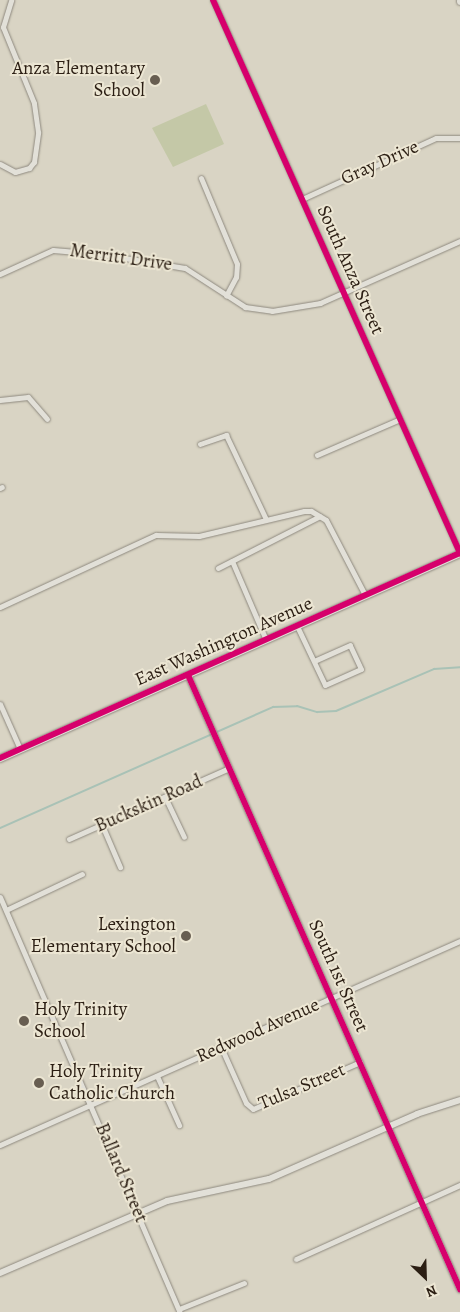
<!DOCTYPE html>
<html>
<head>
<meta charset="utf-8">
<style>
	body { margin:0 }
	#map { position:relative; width:460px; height:1312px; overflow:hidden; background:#d9d4c4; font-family:Alegreya,serif }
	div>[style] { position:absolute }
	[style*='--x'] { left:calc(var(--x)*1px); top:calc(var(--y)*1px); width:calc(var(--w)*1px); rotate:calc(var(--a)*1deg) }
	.green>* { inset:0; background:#c4c8a7 }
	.stream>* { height:2px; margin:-1px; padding:0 1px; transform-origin:1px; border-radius:1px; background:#a9c2b6 }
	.roads { filter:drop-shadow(0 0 1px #8e897f) drop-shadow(0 0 1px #8e897f) }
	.minor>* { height:5px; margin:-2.5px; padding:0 2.5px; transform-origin:2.5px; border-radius:2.5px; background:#e2e0d8 }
	.tertiary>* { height:6px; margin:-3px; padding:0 3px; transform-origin:3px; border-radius:3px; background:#e2e0d8 }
	.secondary>* { height:7px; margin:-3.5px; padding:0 3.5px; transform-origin:3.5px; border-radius:3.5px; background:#e2e0d8 }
	.cycleway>* { height:6px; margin:-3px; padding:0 3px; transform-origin:3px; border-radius:3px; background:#d6006c }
	.dots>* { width:14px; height:14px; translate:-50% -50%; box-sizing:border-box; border:2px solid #ece6d3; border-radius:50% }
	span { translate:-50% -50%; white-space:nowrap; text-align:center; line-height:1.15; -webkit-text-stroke:4px #ece6d3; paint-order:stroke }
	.poi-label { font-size:19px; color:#2b1e13 }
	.right { translate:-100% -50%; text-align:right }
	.left { translate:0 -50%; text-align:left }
	.street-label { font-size:19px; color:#2b1e13 }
	.north { position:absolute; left:400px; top:1252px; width:50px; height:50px; -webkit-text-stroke:4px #ece6d3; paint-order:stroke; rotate:156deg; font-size:14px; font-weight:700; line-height:20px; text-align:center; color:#2b1e13 }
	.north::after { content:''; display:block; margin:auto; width:18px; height:22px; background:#2b1e13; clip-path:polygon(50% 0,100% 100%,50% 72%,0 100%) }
</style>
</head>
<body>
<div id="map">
	<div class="green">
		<div style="clip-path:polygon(206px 104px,224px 144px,173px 167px,152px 128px)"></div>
	</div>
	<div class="stream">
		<div style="--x:0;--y:828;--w:299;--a:-23.9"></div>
		<div style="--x:273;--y:707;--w:24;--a:-2"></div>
		<div style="--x:297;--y:706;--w:21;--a:17"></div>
		<div style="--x:317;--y:712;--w:19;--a:-3"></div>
		<div style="--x:336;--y:711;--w:107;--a:-23.2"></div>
		<div style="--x:434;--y:669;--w:26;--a:-4"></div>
	</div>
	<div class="roads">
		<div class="minor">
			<div style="--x:213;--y:0;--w:606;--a:65.93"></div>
			<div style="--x:0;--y:164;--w:17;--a:28"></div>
			<div style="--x:15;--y:172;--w:15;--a:-16"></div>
			<div style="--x:29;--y:168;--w:8;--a:-50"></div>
			<div style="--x:34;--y:162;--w:30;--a:-82"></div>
			<div style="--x:38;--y:132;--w:29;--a:-98"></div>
			<div style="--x:34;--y:103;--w:82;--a:-112.2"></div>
			<div style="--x:3;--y:27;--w:28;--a:-73"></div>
			<div style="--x:201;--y:178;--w:93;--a:67.3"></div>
			<div style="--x:237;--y:264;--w:13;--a:94"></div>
			<div style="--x:236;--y:277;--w:21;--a:118"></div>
			<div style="--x:302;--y:199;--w:147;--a:-24.5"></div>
			<div style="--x:436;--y:138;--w:24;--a:0"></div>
			<div style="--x:0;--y:274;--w:58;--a:-24.4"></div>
			<div style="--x:53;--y:250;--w:47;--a:4.9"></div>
			<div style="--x:100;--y:254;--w:86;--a:9.4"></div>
			<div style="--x:185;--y:268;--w:72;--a:33"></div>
			<div style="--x:245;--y:307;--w:27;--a:8"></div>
			<div style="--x:272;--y:311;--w:49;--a:-9.5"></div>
			<div style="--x:320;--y:303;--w:153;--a:-23.9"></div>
			<div style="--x:0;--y:400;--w:28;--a:-6"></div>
			<div style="--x:28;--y:397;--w:29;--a:49"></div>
			<div style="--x:200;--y:444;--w:28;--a:-19"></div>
			<div style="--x:226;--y:435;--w:91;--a:64.6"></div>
			<div style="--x:317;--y:455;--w:90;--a:-23.4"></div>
			<div style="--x:0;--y:488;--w:2;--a:-27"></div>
			<div style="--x:232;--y:561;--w:86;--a:66.7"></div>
			<div style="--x:218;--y:568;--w:114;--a:-27"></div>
			<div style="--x:0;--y:607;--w:172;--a:-24.8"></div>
			<div style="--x:156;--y:535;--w:43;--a:1.3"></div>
			<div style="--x:199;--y:536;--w:108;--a:-13.4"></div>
			<div style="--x:304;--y:511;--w:7;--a:0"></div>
			<div style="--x:311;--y:511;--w:17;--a:31"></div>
			<div style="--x:326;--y:520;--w:85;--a:62.5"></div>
			<div style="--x:297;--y:626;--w:65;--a:64.6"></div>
			<div style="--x:325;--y:685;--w:39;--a:-24"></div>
			<div style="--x:361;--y:669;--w:26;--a:-115"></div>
			<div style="--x:350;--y:645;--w:39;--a:156"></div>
			<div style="--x:0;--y:704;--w:49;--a:66"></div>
			<div style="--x:165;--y:797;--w:44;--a:64.6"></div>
			<div style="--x:102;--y:825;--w:46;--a:66.8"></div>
			<div style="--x:69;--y:839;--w:175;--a:-23.9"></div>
			<div style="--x:0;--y:897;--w:452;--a:66.6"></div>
			<div style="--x:6;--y:910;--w:84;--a:-25.3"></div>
			<div style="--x:221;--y:1047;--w:61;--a:65.9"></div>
			<div style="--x:246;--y:1103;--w:9;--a:41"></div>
			<div style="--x:253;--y:1109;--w:117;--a:-23.7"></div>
			<div style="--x:157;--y:1076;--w:54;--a:65.8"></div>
			<div style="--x:0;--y:1145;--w:503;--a:-23.92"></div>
			<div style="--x:296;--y:1259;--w:180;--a:-24.3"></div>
			<div style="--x:179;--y:1309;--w:70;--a:-21.8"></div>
		</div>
		<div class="tertiary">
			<div style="--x:188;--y:675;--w:672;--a:66.11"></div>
			<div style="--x:0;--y:1273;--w:182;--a:-23.3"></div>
			<div style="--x:167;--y:1201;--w:104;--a:-12.2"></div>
			<div style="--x:269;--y:1179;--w:162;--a:-23.7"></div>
			<div style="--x:417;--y:1114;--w:45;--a:-18"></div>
		</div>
		<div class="secondary">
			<div style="--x:460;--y:0;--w:1;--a:90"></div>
			<div style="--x:0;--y:758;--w:504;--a:-24.02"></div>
		</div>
	</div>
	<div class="cycleway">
		<div style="--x:213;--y:0;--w:606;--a:65.93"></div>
		<div style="--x:188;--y:675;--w:672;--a:66.11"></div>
		<div style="--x:0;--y:758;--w:504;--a:-24.02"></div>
	</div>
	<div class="dots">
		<div style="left:155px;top:80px;background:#685e51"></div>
		<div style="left:186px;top:936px;background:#685e51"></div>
		<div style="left:24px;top:1021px;background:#685e51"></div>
		<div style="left:39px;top:1083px;background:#685e51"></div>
	</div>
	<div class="poi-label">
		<span class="right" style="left:145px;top:80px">Anza Elementary<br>School</span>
		<span class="right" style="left:176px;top:936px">Lexington<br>Elementary School</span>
		<span class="left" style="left:34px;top:1021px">Holy Trinity<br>School</span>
		<span class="left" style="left:49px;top:1083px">Holy Trinity<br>Catholic Church</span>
	</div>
	<div class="street-label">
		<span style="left:380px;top:163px;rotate:-24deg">Gray Drive</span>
		<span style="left:121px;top:258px;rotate:8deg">Merritt Drive</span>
		<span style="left:350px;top:270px;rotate:66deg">South Anza Street</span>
		<span style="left:224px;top:642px;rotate:-24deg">East Washington Avenue</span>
		<span style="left:149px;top:804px;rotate:-24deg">Buckskin Road</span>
		<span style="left:338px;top:976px;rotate:66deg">South 1st Street</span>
		<span style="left:258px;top:1031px;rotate:-24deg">Redwood Avenue</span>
		<span style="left:302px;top:1087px;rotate:-23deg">Tulsa Street</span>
		<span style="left:121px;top:1173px;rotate:67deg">Ballard Street</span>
	</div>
	<div class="north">N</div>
</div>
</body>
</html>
